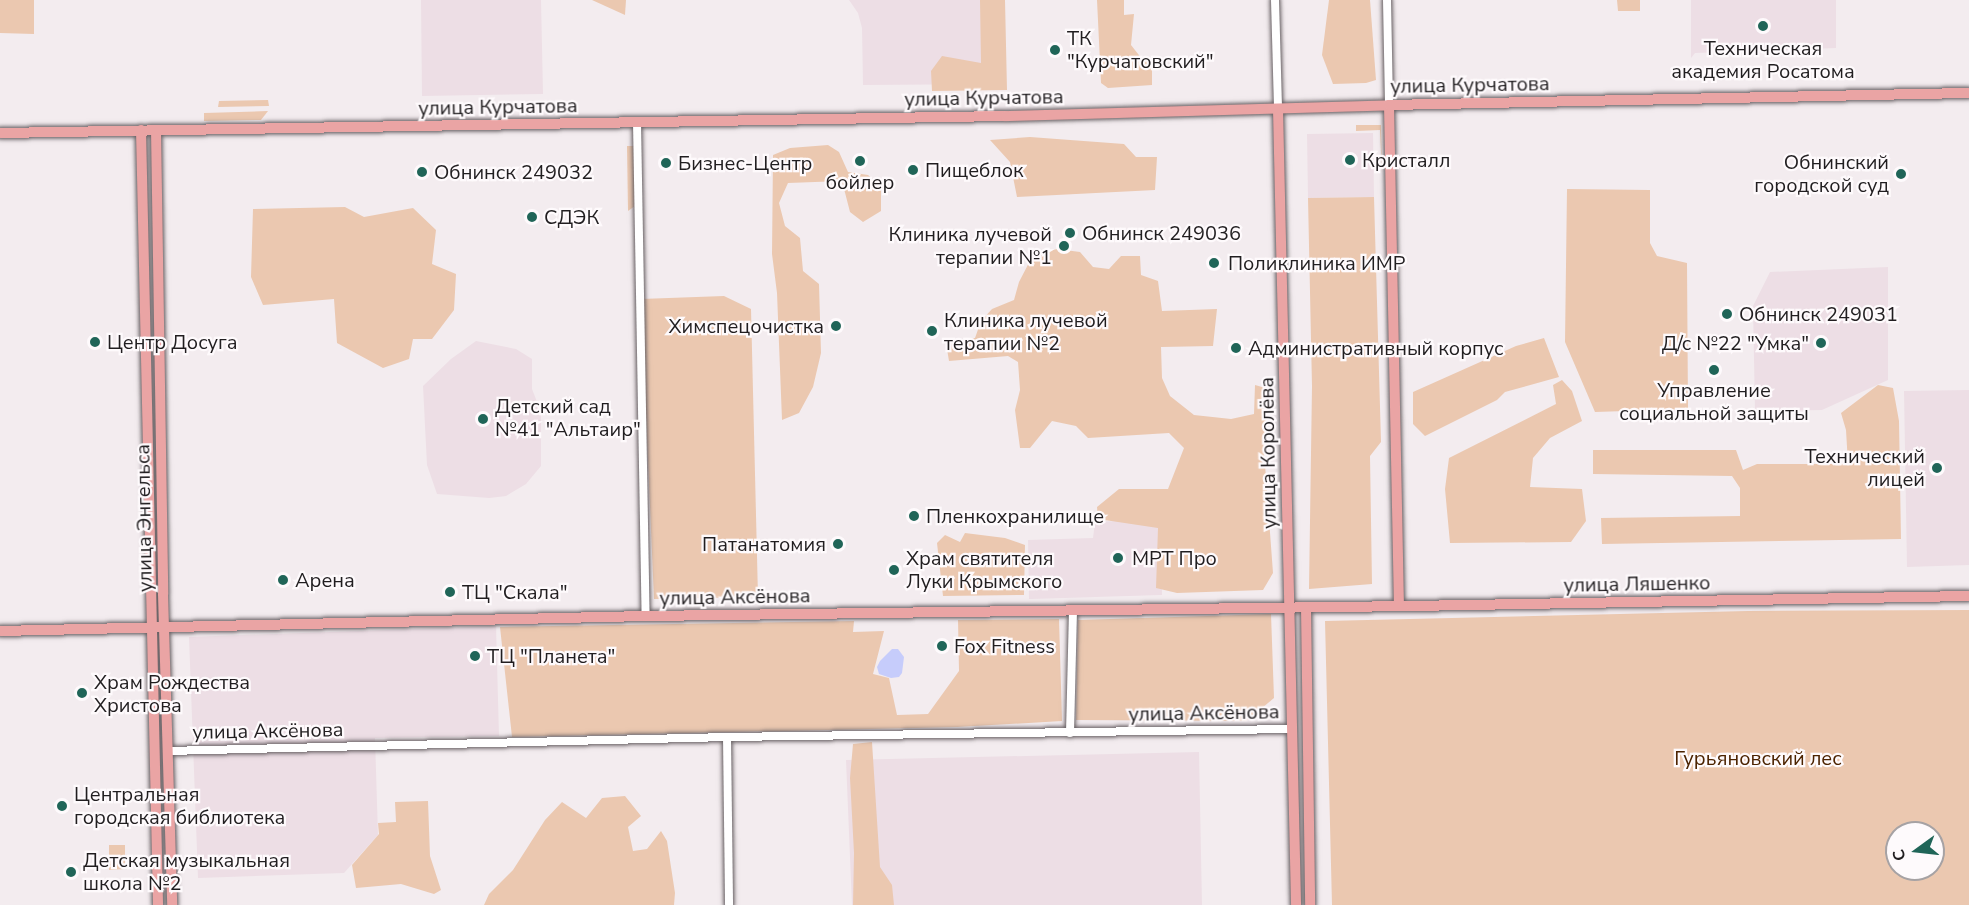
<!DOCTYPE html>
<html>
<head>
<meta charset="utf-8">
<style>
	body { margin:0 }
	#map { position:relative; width:1969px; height:905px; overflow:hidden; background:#f3ecef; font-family:"Nunito Sans",sans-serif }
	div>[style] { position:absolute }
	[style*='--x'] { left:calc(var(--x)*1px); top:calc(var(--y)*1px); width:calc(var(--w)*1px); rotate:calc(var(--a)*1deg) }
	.built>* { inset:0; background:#eddee5 }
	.green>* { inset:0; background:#ebc8b0 }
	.water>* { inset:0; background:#c6ccfb }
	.roads { filter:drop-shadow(0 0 2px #686164) drop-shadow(0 0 2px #686164) }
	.minor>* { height:8px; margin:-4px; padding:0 4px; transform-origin:4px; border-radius:4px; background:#fff }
	.major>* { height:10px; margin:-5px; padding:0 5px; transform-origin:5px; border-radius:5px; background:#eaa4a4 }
	.dots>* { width:16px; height:16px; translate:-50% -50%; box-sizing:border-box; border:3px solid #fefafc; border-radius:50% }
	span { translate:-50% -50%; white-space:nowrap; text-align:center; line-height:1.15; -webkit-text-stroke:4.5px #fefafc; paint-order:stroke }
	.poi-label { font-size:20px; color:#211e20 }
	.left { translate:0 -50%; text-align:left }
	.right { translate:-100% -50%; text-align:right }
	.street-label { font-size:20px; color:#211e20 }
	.park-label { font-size:20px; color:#4c2300 }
	.north { position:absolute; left:1885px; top:821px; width:60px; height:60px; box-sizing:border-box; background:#fefafc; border:2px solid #a6a2a4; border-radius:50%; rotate:255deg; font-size:16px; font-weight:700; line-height:24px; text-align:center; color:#211e20 }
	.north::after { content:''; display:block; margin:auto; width:21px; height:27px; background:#206558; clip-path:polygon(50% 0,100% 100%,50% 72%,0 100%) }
</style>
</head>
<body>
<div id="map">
	<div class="built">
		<div style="clip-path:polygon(421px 0,541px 0,543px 94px,422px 96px)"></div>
		<div style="clip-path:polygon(849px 0,1003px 0,1003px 84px,863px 85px,862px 28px,858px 13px)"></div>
		<div style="clip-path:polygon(1691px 0,1836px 0,1836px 48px,1695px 53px,1691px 58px)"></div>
		<div style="clip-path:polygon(1373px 133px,1374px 197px,1308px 198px,1307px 134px)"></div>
		<div style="clip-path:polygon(1888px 267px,1888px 380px,1822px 410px,1755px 411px,1753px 306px,1770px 272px)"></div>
		<div style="clip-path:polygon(476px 341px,516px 349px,532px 359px,532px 389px,541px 412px,541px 466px,526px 484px,506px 496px,489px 498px,437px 494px,427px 465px,423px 386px,451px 359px)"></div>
		<div style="clip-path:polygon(1969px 390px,1969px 565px,1907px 567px,1904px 391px)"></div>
		<div style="clip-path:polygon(1161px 519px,1162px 595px,1029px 599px,1028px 540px,1093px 538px,1095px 522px)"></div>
		<div style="clip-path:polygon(496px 626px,499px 736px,375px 738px,378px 835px,344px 873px,198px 878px,189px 637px)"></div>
		<div style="clip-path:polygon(1199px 752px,1202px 905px,852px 905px,846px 760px)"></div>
	</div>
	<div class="green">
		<div style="clip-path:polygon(0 0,34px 0,34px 34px,0 33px)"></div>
		<div style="clip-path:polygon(592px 0,626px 0,625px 15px)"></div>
		<div style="clip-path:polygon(980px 0,1005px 0,1007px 90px,932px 91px,931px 71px,942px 56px,981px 63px)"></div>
		<div style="clip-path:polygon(1097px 0,1124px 0,1124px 15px,1134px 14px,1131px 45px,1142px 59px,1152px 61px,1152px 85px,1108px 88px,1101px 83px)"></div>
		<div style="clip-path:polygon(1329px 0,1370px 0,1376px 80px,1366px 83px,1333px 84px,1322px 55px)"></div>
		<div style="clip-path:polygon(1617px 0,1640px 0,1640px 11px,1618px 11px)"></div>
		<div style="clip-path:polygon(268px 100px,269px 106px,218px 107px,219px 101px)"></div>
		<div style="clip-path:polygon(268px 111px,261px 120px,204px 121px,204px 113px)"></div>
		<div style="clip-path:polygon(1356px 125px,1381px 125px,1382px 174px,1380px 130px,1356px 131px)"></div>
		<div style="clip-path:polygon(1030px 137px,1124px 144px,1136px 157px,1157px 157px,1155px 190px,1017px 197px,1010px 162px,990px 140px)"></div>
		<div style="clip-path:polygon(828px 145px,839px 152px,848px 172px,868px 175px,881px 186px,881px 211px,863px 222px,850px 212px,842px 181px,788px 183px,779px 203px,785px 226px,800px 238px,803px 271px,819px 284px,821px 353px,813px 387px,799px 413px,782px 420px,777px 293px,772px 254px,773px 155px,790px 148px)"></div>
		<div style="clip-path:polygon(627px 146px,634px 146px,635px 206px,628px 211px)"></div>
		<div style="clip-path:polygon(1567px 189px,1650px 190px,1650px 243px,1657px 256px,1687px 263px,1688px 409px,1595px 412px,1565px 342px)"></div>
		<div style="clip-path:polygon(1374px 197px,1381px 442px,1370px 456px,1372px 584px,1309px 589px,1312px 386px,1308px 198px)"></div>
		<div style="clip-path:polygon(345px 207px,364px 217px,413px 208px,436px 230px,432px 264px,456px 274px,454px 310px,432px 339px,413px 339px,409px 359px,383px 368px,337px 343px,334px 299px,263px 305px,251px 277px,253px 209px)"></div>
		<div style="clip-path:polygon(1057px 249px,1080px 252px,1093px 267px,1109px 269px,1121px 256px,1140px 256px,1141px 275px,1158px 281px,1162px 311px,1217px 309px,1213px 346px,1161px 347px,1162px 378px,1170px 396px,1194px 415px,1231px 419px,1254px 414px,1255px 385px,1269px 389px,1270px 417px,1263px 438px,1273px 573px,1263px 590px,1177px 593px,1156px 588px,1158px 528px,1098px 519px,1097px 507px,1119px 489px,1168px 489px,1184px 448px,1169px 433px,1088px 438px,1076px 426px,1052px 421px,1030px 448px,1020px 448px,1015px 410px,1020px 390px,1018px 362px,1008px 356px,949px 361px,947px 349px,954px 342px,975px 338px,981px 321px,992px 309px,1014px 300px,1019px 282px,1033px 255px)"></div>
		<div style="clip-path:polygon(724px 296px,751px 309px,758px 597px,654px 599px,641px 299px)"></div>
		<div style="clip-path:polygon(1544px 338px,1559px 377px,1505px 392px,1497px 400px,1425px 436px,1413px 424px,1413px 392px,1516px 346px)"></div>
		<div style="clip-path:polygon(1562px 380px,1572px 391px,1582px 421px,1550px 438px,1533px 458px,1530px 487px,1582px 489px,1586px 521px,1571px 542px,1450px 543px,1445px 489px,1449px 458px,1556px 404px,1553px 385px)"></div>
		<div style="clip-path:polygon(1878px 385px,1893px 388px,1899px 421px,1901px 539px,1602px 544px,1601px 518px,1740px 516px,1740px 488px,1732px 476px,1593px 474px,1593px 450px,1736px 450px,1743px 470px,1757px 464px,1848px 464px,1846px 430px,1841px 413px)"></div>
		<div style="clip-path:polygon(965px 533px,1005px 538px,1025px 545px,1024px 595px,943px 596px,937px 543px,945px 535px,960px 542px)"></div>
		<div style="clip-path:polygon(evenodd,1969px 610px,1969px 905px,1332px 905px,1325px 621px,1748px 611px,1969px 610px,1897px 833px,1933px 833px,1933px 869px,1897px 869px,1897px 833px)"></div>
		<div style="clip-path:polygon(1271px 614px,1274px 698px,1246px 721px,1076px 720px,1078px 620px)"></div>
		<div style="clip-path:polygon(1059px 619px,1062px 721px,957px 727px,512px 737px,500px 627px,854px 621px,853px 632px,884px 631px,873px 674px,889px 678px,897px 715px,928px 714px,959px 671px,958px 620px)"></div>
		<div style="clip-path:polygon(872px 742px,880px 867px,892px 885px,894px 905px,853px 905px,854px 853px,850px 778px,853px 744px)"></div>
		<div style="clip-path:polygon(625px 796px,641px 816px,628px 827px,633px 851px,647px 849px,661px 831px,667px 841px,675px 893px,674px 905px,484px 905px,489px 894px,513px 870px,545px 820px,562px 802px,586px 818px,602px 798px)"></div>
		<div style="clip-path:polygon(428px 801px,430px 856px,441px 890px,434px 894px,401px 884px,356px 888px,352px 865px,379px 834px,378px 823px,396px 822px,395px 802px)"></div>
		<div style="clip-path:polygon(109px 845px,125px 845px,125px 869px,109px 870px)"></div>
	</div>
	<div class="water">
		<div style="clip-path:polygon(892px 649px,898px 649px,904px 657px,902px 673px,899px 677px,891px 678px,879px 674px,877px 667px,880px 661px)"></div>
	</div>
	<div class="roads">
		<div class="minor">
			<div style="--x:1275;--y:0;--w:109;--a:88.4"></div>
			<div style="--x:1387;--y:0;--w:105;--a:88.9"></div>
			<div style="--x:637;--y:122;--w:494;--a:89"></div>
			<div style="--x:1070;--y:733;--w:123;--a:-88.6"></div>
			<div style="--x:727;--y:737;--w:168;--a:89.3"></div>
			<div style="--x:167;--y:751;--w:560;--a:-1.43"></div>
			<div style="--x:727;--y:737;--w:564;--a:-0.81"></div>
		</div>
		<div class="major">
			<div style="--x:1389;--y:105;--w:501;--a:88.86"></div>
			<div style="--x:1278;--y:109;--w:796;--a:88.7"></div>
			<div style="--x:141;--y:130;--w:775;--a:88.74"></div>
			<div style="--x:156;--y:130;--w:464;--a:89.1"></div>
			<div style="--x:163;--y:594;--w:311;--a:88.3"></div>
			<div style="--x:0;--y:133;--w:1006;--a:-0.97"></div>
			<div style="--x:1006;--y:116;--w:383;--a:-1.6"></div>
			<div style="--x:1389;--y:105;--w:580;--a:-1.19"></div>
			<div style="--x:1306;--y:607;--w:298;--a:89.2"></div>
			<div style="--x:0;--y:631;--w:646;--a:-1.33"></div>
			<div style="--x:646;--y:616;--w:766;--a:-0.75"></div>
			<div style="--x:1412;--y:606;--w:557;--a:-1.03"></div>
		</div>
	</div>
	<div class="dots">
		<div style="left:1763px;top:26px;background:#206558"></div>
		<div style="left:1055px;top:50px;background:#206558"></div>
		<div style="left:1350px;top:160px;background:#206558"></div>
		<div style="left:860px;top:161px;background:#206558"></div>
		<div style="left:666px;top:163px;background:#206558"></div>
		<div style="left:913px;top:170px;background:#206558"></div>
		<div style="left:422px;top:172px;background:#206558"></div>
		<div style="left:1901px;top:174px;background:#206558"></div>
		<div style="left:532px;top:217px;background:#206558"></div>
		<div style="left:1070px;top:233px;background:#206558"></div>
		<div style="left:1064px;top:246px;background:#206558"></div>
		<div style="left:1214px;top:263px;background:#206558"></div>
		<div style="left:1727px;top:314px;background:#206558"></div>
		<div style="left:836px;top:326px;background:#206558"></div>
		<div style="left:932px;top:331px;background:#206558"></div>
		<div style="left:95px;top:342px;background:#206558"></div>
		<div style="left:1821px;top:343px;background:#206558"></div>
		<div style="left:1236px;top:348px;background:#206558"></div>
		<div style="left:1714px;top:370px;background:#206558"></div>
		<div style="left:483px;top:419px;background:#206558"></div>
		<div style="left:1937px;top:468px;background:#206558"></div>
		<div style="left:914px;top:516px;background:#206558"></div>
		<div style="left:838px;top:544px;background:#206558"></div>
		<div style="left:1118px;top:558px;background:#206558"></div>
		<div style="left:894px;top:570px;background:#206558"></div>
		<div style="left:283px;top:580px;background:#206558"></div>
		<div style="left:450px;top:592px;background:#206558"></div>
		<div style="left:942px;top:646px;background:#206558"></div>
		<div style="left:475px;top:656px;background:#206558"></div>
		<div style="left:82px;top:693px;background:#206558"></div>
		<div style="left:62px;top:806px;background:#206558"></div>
		<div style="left:71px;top:872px;background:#206558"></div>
	</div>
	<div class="poi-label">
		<span class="left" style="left:1067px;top:50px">ТК<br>"Курчатовский"</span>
		<span style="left:1763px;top:60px">Техническая<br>академия Росатома</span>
		<span class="left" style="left:1362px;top:160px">Кристалл</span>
		<span class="right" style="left:1889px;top:174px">Обнинский<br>городской суд</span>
		<span class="left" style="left:678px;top:163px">Бизнес-Центр</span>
		<span class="left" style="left:925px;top:170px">Пищеблок</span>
		<span class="left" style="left:434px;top:172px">Обнинск 249032</span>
		<span style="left:860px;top:182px">бойлер</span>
		<span class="left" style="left:544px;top:217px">СДЭК</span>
		<span class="left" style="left:1082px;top:233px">Обнинск 249036</span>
		<span class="right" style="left:1052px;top:246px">Клиника лучевой<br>терапии №1</span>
		<span class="left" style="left:1228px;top:263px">Поликлиника ИМР</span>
		<span class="left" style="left:1739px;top:314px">Обнинск 249031</span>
		<span class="left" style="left:944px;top:332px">Клиника лучевой<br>терапии №2</span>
		<span class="right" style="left:824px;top:326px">Химспецочистка</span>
		<span class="left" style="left:107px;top:342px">Центр Досуга</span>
		<span class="right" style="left:1809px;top:343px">Д/с №22 "Умка"</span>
		<span class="left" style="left:1248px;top:348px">Административный корпус</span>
		<span style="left:1714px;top:402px">Управление<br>социальной защиты</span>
		<span class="left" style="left:495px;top:418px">Детский сад<br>№41 "Альтаир"</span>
		<span class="right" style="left:1925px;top:468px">Технический<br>лицей</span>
		<span class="left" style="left:926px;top:516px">Пленкохранилище</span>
		<span class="right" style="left:826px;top:544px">Патанатомия</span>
		<span class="left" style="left:906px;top:570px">Храм святителя<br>Луки Крымского</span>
		<span class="left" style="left:1132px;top:558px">МРТ Про</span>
		<span class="left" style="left:295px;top:580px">Арена</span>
		<span class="left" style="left:462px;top:592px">ТЦ "Скала"</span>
		<span class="left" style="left:954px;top:646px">Fox Fitness</span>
		<span class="left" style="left:487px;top:656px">ТЦ "Планета"</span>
		<span class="left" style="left:94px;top:694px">Храм Рождества<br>Христова</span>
		<span class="left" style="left:74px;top:806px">Центральная<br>городская библиотека</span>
		<span class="left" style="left:83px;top:872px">Детская музыкальная<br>школа №2</span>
	</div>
	<div class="street-label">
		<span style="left:1470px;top:85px;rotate:-1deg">улица Курчатова</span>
		<span style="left:984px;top:98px;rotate:-1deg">улица Курчатова</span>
		<span style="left:498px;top:107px;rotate:-1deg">улица Курчатова</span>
		<span style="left:1268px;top:453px;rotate:-91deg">улица Королёва</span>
		<span style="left:144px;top:518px;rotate:-91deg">улица Энгельса</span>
		<span style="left:1637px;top:584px;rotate:-1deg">улица Ляшенко</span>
		<span style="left:735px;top:597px;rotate:-1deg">улица Аксёнова</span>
		<span style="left:1204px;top:713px;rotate:-1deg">улица Аксёнова</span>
		<span style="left:268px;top:731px;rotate:-1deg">улица Аксёнова</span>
	</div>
	<div class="park-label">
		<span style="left:1758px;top:758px">Гурьяновский лес</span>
	</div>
	<div class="north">С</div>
</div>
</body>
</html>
